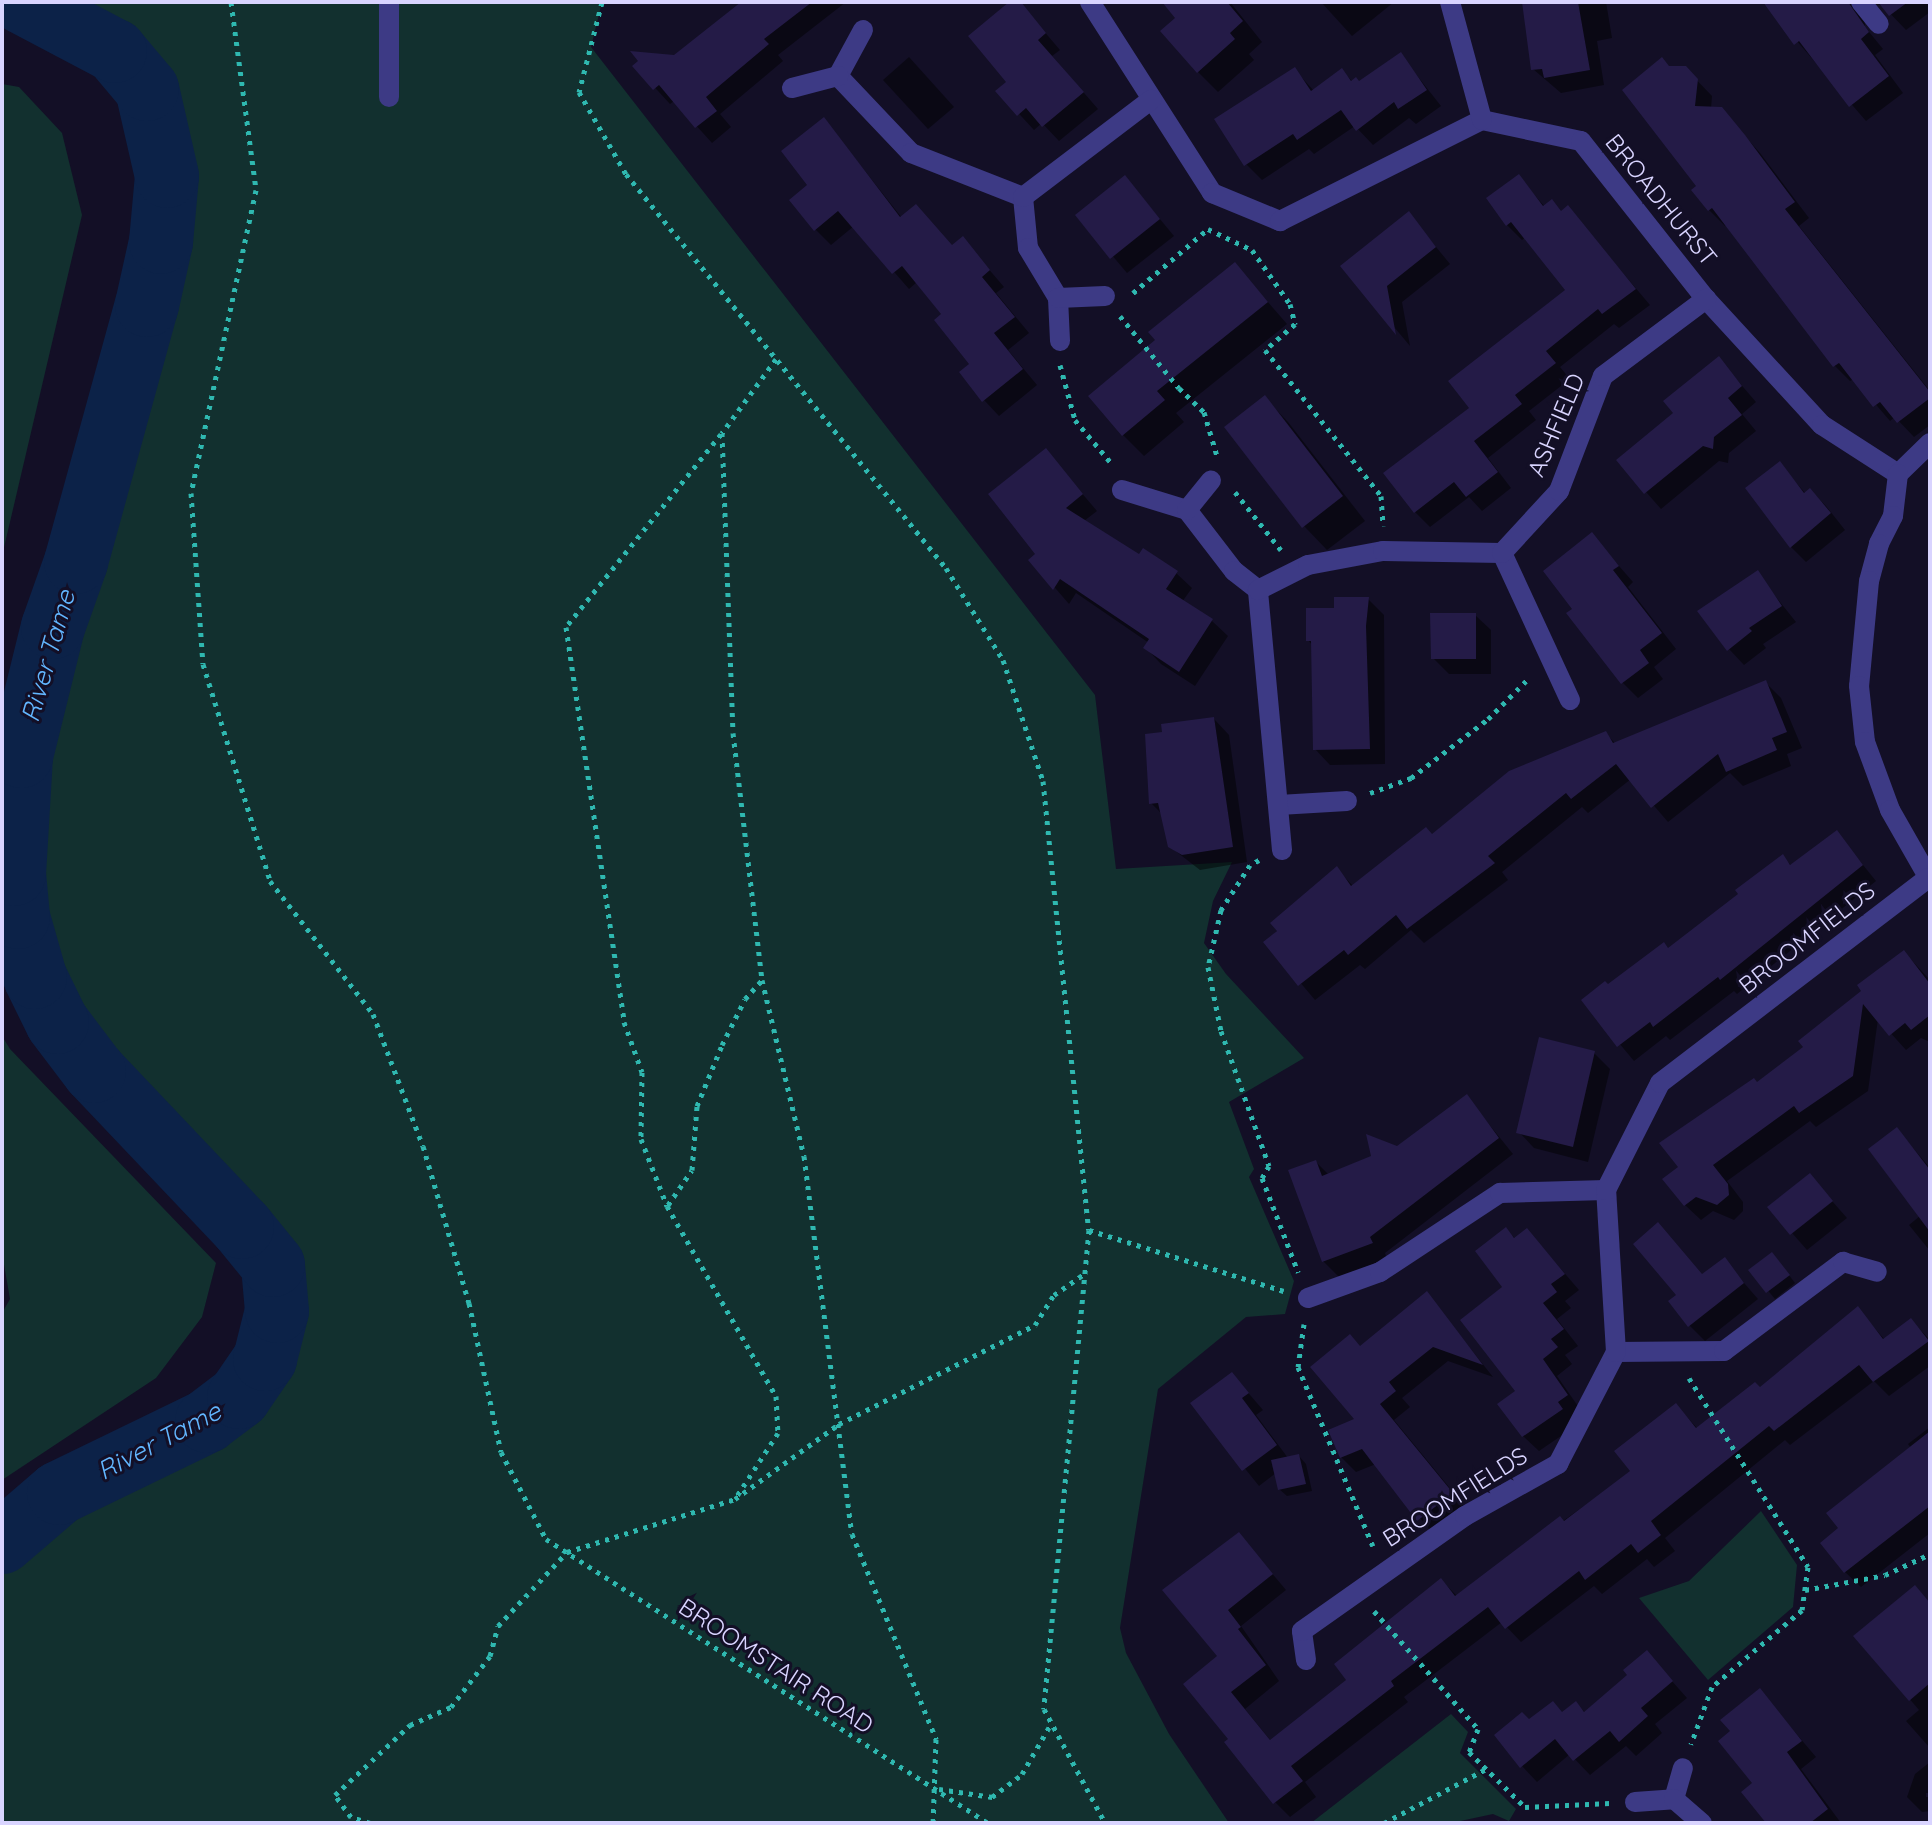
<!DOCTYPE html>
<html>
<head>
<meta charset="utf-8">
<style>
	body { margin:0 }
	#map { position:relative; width:1932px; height:1825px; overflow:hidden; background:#130f26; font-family:Quicksand,sans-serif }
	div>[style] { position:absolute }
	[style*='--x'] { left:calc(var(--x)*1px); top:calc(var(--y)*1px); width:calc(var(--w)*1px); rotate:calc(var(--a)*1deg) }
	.green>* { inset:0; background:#12302f }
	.shadow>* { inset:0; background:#0007 }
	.river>* { height:64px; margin:-32px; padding:0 32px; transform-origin:32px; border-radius:32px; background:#0c2248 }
	.building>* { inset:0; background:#241b47 }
	.path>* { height:5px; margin-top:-2.5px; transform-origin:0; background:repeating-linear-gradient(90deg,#2fb8b0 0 4px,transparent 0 10px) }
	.minor>* { height:20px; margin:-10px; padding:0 10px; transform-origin:10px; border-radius:10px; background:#3d3a85 }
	span { translate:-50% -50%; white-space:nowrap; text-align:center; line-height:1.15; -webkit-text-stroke:6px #130f26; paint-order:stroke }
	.street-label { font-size:24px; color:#d9d4ff }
	.water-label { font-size:26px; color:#62b6ff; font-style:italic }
	.frame { position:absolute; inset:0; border:4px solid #d9d4ff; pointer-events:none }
</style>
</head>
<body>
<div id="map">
	<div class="green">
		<div style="clip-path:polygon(22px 2px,602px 2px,591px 47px,1095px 695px,1116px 869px,1232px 862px,1213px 901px,1204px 943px,1226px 974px,1304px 1058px,1229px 1102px,1254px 1169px,1249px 1177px,1294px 1281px,1285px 1314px,1246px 1317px,1158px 1389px,1120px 1628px,1126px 1653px,1169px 1734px,1229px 1823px,2px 1823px,2px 1542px,59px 1493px,207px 1421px,239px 1397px,265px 1359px,277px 1311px,273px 1265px,242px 1227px,94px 1071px,57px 1022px,35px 977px,18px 917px,14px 874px,15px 820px,21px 756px,53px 627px,76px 562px,147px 305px,161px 242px,167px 176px,147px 89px,115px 51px)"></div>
		<div style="clip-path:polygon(2px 84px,19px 87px,62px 133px,82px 215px,2px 556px)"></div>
		<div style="clip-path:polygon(2px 1036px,10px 1049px,216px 1263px,202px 1317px,156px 1378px,2px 1480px,2px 1313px,10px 1299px,2px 1253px)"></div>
		<div style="clip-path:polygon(1761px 1511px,1797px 1565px,1793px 1607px,1708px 1680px,1639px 1598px,1689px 1581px)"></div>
		<div style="clip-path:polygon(1451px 1714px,1468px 1732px,1460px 1753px,1516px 1809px,1509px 1821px,1493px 1814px,1451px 1823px,1311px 1823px)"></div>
	</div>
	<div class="shadow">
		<div style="clip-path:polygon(744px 2px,846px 2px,778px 55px,783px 61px,720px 114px,731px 127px,712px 143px,674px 101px,670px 104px,635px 66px,675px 57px)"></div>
		<div style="clip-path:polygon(1012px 2px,1019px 2px,1060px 50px,1052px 56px,1098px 109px,1059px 141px,1042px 123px,1034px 130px,998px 91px,1008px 82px)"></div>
		<div style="clip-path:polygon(1165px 2px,1230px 2px,1262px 42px,1249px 54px,1254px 60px,1218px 92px,1198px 72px,1178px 18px)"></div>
		<div style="clip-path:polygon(1321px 2px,1394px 2px,1352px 36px)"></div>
		<div style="clip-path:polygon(1523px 2px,1606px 2px,1612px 38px,1597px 41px,1604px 85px,1561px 93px,1533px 69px)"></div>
		<div style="clip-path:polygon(1763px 2px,1930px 2px,1930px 12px,1906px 30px,1882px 5px,1874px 4px,1864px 13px,1865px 27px,1883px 49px,1875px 55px,1903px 93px,1866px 121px)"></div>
		<div style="clip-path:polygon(1400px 54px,1441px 106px,1416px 124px,1409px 118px,1373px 145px,1355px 126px,1314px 154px,1309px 149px,1262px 180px,1246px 164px,1295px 70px,1314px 91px,1342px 71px,1353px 82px,1359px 83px)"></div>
		<div style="clip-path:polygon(909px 57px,954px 107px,928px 129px,883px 80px)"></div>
		<div style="clip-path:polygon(1670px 68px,1685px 68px,1712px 96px,1711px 109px,1721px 109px,1760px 153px,1809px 218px,1799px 226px,1930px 391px,1930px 425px,1914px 437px,1895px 417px,1890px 421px,1854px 379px,1850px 381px,1835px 366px,1727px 224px,1725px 226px,1709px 210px,1699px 187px)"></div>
		<div style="clip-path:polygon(824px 119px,902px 218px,953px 247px,963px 239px,1004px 287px,996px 293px,1029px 333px,1008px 350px,1037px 385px,999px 416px,984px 400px,972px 364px,944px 315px,917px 282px,909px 289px,854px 226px,831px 245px,815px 229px,810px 185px)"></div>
		<div style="clip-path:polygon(1125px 177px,1174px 236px,1127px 273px,1078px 215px)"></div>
		<div style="clip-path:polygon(1519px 177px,1545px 207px,1562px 212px,1568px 208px,1650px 305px,1619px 328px,1614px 324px,1560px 367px,1570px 379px,1529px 411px,1536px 420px,1488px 458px,1511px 488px,1482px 511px,1469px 497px,1430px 527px,1415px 512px,1472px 408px,1568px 290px,1526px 237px,1522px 240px,1507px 225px)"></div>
		<div style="clip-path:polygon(1409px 214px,1450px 264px,1402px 302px,1410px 346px,1343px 266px)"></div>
		<div style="clip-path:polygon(1235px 264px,1287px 324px,1176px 413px,1184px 422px,1144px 456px,1123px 435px,1157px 340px)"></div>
		<div style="clip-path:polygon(1719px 359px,1756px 402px,1742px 414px,1756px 431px,1729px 453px,1728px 463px,1719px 461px,1661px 509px,1618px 460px,1676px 414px)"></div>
		<div style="clip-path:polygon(1265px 398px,1288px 422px,1365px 521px,1327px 550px,1304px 526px)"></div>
		<div style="clip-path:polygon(1046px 451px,1097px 511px,1084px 521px,1139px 557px,1176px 573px,1192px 588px,1182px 602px,1212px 621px,1228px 636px,1195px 686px,1161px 664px,1146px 648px,1149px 643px,1076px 593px,1069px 604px,1031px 560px,1038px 555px)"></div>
		<div style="clip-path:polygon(1780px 464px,1806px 494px,1810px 490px,1826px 506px,1845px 530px,1806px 562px,1791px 547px)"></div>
		<div style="clip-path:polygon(1591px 534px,1633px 582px,1628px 587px,1676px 649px,1654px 667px,1663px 679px,1638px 698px,1623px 683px,1575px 609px)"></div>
		<div style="clip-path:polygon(1757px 573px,1796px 622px,1763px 644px,1766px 648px,1744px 665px,1729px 649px)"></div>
		<div style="clip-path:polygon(1368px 599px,1384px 615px,1385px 764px,1330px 765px,1315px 749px,1313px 646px,1308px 640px,1336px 610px)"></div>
		<div style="clip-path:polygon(1475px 615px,1491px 630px,1491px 674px,1449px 674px,1433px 658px)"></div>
		<div style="clip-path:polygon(1766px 683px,1781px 698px,1802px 748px,1787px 754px,1791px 766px,1743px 786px,1730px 773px,1668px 822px,1631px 779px,1588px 813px,1582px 807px,1502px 872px,1508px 880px,1424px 943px,1411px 930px,1365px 969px,1360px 965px,1315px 1000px,1266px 942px,1337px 869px,1353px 886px,1606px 734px,1616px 744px)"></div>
		<div style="clip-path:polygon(1214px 719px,1229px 735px,1247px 862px,1200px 870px,1169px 846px,1163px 815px,1151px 803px)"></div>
		<div style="clip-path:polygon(1837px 833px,1876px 881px,1737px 994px,1734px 991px,1670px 1040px,1666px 1036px,1634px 1061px,1583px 1000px,1669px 950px,1741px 895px,1782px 857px,1792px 866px)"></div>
		<div style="clip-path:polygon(1904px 952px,1930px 980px,1930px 1042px,1921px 1038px,1906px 1050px,1878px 1019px,1868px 1091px,1816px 1127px,1810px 1121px,1727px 1181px,1743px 1202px,1743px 1211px,1734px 1220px,1713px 1211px,1701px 1220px,1685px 1205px,1680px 1167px,1758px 1084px,1806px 1047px)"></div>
		<div style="clip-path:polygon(1594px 1053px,1610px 1069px,1588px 1162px,1534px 1148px,1519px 1132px)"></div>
		<div style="clip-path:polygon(1467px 1097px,1513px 1154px,1385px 1253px,1387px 1259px,1339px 1277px,1323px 1261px,1316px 1162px,1329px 1175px,1398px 1148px)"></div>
		<div style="clip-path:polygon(1897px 1129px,1930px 1168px,1930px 1251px,1909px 1225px,1920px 1216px)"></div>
		<div style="clip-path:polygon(1810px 1176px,1847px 1218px,1807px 1250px,1770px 1208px)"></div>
		<div style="clip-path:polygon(1506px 1230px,1516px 1239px,1542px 1247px,1579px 1290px,1565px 1301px,1571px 1308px,1557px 1319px,1578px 1346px,1565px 1355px,1572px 1364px,1557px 1376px,1582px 1412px,1577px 1425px,1539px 1451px,1523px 1436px,1505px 1287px)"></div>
		<div style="clip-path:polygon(1724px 1260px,1758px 1299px,1705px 1341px,1689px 1325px,1703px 1276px)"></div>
		<div style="clip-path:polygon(1779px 1262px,1795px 1283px,1775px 1299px,1751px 1270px)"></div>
		<div style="clip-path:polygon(1427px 1294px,1493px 1377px,1448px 1361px,1402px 1398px,1410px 1407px,1394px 1420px,1467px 1509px,1433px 1534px,1376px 1464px,1356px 1472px,1341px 1457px,1357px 1420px,1361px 1348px)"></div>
		<div style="clip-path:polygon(1858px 1309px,1885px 1340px,1911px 1320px,1930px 1340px,1930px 1366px,1889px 1396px,1874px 1381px,1790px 1445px,1785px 1440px,1665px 1538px,1675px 1551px,1654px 1567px,1647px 1559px,1602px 1594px,1594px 1586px,1521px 1642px,1502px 1622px,1404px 1697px,1408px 1702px,1305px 1782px,1316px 1797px,1290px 1817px,1275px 1802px,1231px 1739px,1220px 1656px,1239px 1534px,1286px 1590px,1241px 1626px,1279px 1681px,1245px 1709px,1271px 1741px,1349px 1681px,1441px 1580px,1457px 1596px,1632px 1472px,1676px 1405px,1698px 1429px,1760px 1389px)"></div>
		<div style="clip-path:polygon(1232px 1374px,1263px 1410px,1256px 1415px,1288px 1458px,1299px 1456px,1306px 1464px,1312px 1491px,1287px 1496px,1279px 1489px,1276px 1473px,1259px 1486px,1193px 1404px)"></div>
		<div style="clip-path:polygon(1930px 1427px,1930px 1533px,1861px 1587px,1845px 1572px,1841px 1528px,1911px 1448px,1908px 1444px)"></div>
		<div style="clip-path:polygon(1930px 1603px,1930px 1748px,1906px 1721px,1919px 1710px,1856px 1636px)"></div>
		<div style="clip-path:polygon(1647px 1653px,1687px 1698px,1655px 1724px,1662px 1733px,1636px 1756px,1626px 1746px,1590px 1775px,1570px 1754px,1537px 1782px,1522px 1766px,1529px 1722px,1563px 1714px,1576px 1704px,1586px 1713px,1630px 1675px)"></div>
		<div style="clip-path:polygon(1760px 1691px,1816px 1757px,1801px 1769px,1841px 1823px,1768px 1823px,1732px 1731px)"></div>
		<div style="clip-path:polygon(1930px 1762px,1930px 1793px,1926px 1793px,1926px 1797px,1930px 1797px,1930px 1811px,1922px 1812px,1907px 1797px,1915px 1774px)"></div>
	</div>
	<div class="river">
		<div style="--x:2;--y:1542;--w:75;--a:-40.7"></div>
		<div style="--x:59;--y:1493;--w:165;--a:-25.9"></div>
		<div style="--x:207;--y:1421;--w:40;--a:-37"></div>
		<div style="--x:239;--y:1397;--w:46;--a:-55.6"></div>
		<div style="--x:265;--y:1359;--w:49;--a:-76"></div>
		<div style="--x:277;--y:1311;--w:46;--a:-95"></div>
		<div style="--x:273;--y:1265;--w:49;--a:-129.2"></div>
		<div style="--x:242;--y:1227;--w:215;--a:-133.5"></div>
		<div style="--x:94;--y:1071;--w:61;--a:-127.1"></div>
		<div style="--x:57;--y:1022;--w:50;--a:-116.1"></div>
		<div style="--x:35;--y:977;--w:62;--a:-105.8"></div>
		<div style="--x:18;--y:917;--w:43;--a:-95.3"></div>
		<div style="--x:14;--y:874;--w:118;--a:-86.6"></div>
		<div style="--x:21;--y:756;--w:133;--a:-76.1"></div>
		<div style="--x:53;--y:627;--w:69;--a:-70.5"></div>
		<div style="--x:76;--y:562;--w:267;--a:-74.6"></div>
		<div style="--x:147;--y:305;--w:65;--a:-77.5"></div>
		<div style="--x:161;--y:242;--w:66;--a:-84.8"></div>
		<div style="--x:167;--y:176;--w:89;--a:-102.9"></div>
		<div style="--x:147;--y:89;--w:50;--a:-130.1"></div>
		<div style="--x:115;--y:51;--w:105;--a:-152.2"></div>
	</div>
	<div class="building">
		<div style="clip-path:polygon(741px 2px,812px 2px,764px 39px,769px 44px,706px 97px,717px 111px,695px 128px,659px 85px,653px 90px,632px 66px,638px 61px,630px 51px,674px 55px)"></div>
		<div style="clip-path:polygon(1009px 2px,1021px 2px,1046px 33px,1038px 40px,1084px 92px,1042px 127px,1026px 108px,1017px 116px,995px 91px,1006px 82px,968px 36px)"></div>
		<div style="clip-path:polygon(1162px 2px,1227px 2px,1243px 21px,1230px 33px,1235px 39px,1197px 73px,1160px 31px,1175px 18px)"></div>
		<div style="clip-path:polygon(1522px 2px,1578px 2px,1590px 70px,1544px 78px,1542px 69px,1531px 70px)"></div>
		<div style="clip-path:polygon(1763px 2px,1848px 2px,1869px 32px,1861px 39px,1889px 76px,1849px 107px,1799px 41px,1794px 45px)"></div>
		<div style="clip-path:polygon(1878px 2px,1908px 2px,1889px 16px)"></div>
		<div style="clip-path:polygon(1401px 52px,1427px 90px,1398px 109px,1394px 102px,1356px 131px,1341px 110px,1297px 140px,1293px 134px,1244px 166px,1214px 119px,1295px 67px,1311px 91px,1342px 68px,1351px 81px,1356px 77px,1359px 81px)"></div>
		<div style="clip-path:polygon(1662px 57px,1669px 66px,1686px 66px,1698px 79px,1695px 106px,1722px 107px,1745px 135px,1795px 202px,1785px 209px,1930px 392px,1930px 398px,1897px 423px,1880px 402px,1873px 407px,1839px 363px,1833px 367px,1712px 208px,1708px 211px,1691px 190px,1696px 186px,1622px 90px)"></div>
		<div style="clip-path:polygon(824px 117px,900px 217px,916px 204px,952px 245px,963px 236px,990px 270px,982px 277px,1015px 317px,994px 333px,1023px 369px,982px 402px,959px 372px,969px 364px,934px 320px,941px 314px,902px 266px,892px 274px,838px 211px,814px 231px,789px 200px,807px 185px,781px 151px)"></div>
		<div style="clip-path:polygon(1519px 174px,1543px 206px,1552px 199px,1561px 211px,1568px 205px,1636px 289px,1602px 314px,1598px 309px,1546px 351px,1556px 363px,1515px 395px,1522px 404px,1474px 441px,1498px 472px,1466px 497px,1454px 482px,1414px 513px,1383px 473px,1469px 408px,1448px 381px,1565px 290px,1511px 222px,1506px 226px,1486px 198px)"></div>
		<div style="clip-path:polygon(1125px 175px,1160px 219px,1110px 259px,1075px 215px)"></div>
		<div style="clip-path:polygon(1409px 211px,1436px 247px,1387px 286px,1396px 335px,1340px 266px)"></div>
		<div style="clip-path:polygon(1235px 262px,1268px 302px,1157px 391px,1165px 400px,1122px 436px,1088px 396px,1155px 340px,1148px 332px)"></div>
		<div style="clip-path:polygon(1719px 356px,1742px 386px,1728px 398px,1742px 415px,1714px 437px,1713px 449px,1703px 446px,1644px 494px,1616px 460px,1673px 413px,1663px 401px)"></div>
		<div style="clip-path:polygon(1265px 395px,1343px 496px,1302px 528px,1224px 427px)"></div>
		<div style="clip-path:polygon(1046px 448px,1083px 494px,1066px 508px,1139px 554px,1143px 548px,1178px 571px,1166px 589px,1213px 619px,1179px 672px,1143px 648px,1149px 639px,1060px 579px,1053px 590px,1028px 560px,1035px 554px,988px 494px)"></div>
		<div style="clip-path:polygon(1780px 461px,1804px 493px,1810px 488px,1831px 513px,1790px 548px,1745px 488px)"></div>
		<div style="clip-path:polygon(1592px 532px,1619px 566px,1613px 570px,1662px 633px,1640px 650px,1649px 663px,1621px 684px,1566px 613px,1572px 609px,1543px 571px)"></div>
		<div style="clip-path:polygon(1758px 570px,1782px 606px,1749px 628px,1752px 631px,1727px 651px,1697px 611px)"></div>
		<div style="clip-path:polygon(1334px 597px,1369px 597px,1366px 626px,1370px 749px,1313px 750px,1311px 641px,1306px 641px,1306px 608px,1334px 608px)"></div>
		<div style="clip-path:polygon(1430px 613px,1476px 613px,1476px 659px,1431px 659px)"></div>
		<div style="clip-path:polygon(1766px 680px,1787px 732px,1772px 738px,1777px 750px,1726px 772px,1718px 754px,1651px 808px,1616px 764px,1571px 799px,1566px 793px,1488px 856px,1495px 863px,1407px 929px,1396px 915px,1348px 955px,1344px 950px,1298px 986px,1263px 942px,1277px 931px,1270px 923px,1337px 866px,1351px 886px,1426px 827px,1432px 834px,1509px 771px,1606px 731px,1613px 743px)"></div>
		<div style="clip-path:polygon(1214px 717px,1233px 847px,1182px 855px,1168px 847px,1158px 803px,1149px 804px,1145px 734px,1162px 732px,1161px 724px)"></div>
		<div style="clip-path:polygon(1837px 830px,1863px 865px,1720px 980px,1718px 977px,1653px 1027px,1650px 1022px,1617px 1047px,1581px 1000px,1605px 981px,1608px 984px,1664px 942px,1668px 948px,1738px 894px,1735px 890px,1783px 854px,1790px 865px)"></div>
		<div style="clip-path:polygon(1904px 950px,1930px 984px,1930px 1015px,1911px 1030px,1905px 1023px,1889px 1036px,1863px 1004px,1853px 1076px,1799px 1113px,1794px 1106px,1713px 1165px,1728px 1184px,1729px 1195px,1717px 1205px,1696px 1197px,1684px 1206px,1662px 1179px,1678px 1167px,1659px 1143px,1754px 1078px,1757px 1082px,1803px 1047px,1798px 1041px,1861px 991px,1857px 985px)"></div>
		<div style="clip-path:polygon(1539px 1037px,1595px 1051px,1573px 1147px,1516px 1133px)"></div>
		<div style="clip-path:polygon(1467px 1094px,1499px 1138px,1370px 1237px,1373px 1243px,1322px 1262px,1288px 1170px,1316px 1160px,1322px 1176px,1371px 1156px,1366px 1134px,1397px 1146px)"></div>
		<div style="clip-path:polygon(1897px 1127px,1930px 1170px,1930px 1232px,1868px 1149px)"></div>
		<div style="clip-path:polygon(1810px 1173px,1833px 1201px,1790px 1235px,1767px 1207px)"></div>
		<div style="clip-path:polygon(1658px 1222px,1702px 1274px,1725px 1257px,1744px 1283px,1688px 1327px,1668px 1301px,1676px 1295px,1633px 1244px)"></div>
		<div style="clip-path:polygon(1506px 1227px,1514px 1238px,1527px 1228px,1565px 1274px,1551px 1284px,1557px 1292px,1543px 1303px,1564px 1329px,1551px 1339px,1558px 1347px,1543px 1359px,1568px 1395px,1558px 1402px,1563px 1409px,1522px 1437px,1497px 1404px,1515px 1391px,1460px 1320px,1502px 1287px,1475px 1251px)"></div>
		<div style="clip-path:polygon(1772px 1252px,1790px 1275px,1766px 1293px,1748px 1270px)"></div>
		<div style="clip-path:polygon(1427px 1291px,1483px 1365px,1433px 1347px,1389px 1382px,1396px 1391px,1380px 1404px,1453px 1493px,1417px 1521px,1362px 1449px,1340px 1458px,1328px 1430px,1354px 1419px,1310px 1367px,1350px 1334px,1360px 1346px)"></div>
		<div style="clip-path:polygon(1858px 1306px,1883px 1339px,1911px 1318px,1929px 1341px,1873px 1382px,1859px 1365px,1774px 1431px,1769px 1426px,1651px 1521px,1661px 1535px,1638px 1553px,1631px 1544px,1585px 1580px,1579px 1571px,1505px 1629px,1488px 1607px,1391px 1681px,1394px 1686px,1291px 1766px,1303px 1781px,1273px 1804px,1224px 1742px,1228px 1739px,1183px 1684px,1217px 1656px,1162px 1590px,1239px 1532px,1273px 1574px,1228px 1610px,1241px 1627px,1238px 1629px,1266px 1665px,1231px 1692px,1270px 1740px,1346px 1680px,1334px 1664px,1441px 1578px,1455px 1596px,1560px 1516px,1564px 1521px,1630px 1471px,1614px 1451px,1676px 1403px,1696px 1428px,1755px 1382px,1760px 1387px)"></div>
		<div style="clip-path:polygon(1232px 1372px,1249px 1393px,1242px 1398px,1277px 1445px,1242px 1471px,1190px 1403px)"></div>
		<div style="clip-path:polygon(1930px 1431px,1930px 1506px,1844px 1573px,1820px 1543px,1838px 1528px,1826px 1513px)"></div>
		<div style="clip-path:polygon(1299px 1454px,1306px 1484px,1278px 1490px,1271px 1460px)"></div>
		<div style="clip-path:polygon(1915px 1585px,1930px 1603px,1930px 1683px,1909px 1701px,1853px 1636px)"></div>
		<div style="clip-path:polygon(1647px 1650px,1673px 1681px,1641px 1708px,1648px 1716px,1619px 1742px,1610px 1731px,1573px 1761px,1555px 1739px,1520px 1768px,1494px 1735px,1522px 1712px,1529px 1719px,1553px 1701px,1562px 1712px,1576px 1701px,1584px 1712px,1627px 1675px,1623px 1670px)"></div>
		<div style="clip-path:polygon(1760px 1688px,1802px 1741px,1787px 1752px,1828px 1809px,1810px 1823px,1766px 1823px,1741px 1792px,1752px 1783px,1718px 1741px,1730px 1731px,1720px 1720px)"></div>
	</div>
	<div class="path">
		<div style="--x:231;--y:2;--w:190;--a:82.4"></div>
		<div style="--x:256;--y:190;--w:310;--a:102.1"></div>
		<div style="--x:191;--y:493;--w:171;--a:86"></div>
		<div style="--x:203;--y:664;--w:227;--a:72.8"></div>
		<div style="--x:270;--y:881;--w:168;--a:52.2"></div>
		<div style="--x:373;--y:1014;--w:141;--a:69.3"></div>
		<div style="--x:423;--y:1146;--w:164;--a:73.7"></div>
		<div style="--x:469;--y:1303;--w:152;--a:77.9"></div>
		<div style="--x:501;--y:1452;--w:98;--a:62.7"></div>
		<div style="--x:546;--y:1539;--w:525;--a:32.72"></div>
		<div style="--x:602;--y:2;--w:93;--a:104.3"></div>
		<div style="--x:579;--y:92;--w:95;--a:60.2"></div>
		<div style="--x:626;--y:174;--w:508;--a:50.92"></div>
		<div style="--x:946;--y:568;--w:108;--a:58.2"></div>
		<div style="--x:1003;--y:660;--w:127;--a:71.7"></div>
		<div style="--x:1043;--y:781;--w:451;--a:84.2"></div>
		<div style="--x:1089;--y:1230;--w:481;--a:95.4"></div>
		<div style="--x:1044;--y:1709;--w:129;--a:61.8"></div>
		<div style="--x:1208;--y:229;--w:49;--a:25.5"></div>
		<div style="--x:1252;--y:250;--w:66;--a:54.9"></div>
		<div style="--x:1290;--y:304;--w:21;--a:76"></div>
		<div style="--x:1295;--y:324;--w:40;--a:139"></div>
		<div style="--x:1265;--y:350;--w:186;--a:51.5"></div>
		<div style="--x:1381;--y:496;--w:30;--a:86"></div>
		<div style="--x:1133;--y:293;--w:99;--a:-40.5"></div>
		<div style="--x:1120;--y:316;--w:93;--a:50.7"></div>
		<div style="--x:1179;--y:388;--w:35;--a:44"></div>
		<div style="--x:1204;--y:412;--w:46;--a:73.5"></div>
		<div style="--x:776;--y:359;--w:92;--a:126.1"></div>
		<div style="--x:722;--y:433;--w:300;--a:87.9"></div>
		<div style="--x:733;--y:733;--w:249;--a:83.3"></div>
		<div style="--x:762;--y:980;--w:181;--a:76.6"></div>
		<div style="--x:804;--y:1156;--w:381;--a:82.8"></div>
		<div style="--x:852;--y:1534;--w:222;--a:67.7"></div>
		<div style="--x:936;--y:1739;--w:84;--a:92"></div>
		<div style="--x:1060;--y:365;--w:57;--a:74.7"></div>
		<div style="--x:1075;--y:420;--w:57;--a:49.9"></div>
		<div style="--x:721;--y:434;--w:248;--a:128.8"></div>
		<div style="--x:566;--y:627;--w:399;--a:81.6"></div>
		<div style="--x:624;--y:1022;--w:53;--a:70.2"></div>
		<div style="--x:642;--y:1072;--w:67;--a:90.9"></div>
		<div style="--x:641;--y:1139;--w:72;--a:68.8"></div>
		<div style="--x:667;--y:1206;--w:219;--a:60.2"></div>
		<div style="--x:776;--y:1396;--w:37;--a:87"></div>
		<div style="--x:778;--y:1433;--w:79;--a:123.1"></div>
		<div style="--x:1235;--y:492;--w:74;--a:51.6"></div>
		<div style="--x:1370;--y:793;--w:44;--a:-20.1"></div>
		<div style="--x:1411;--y:778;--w:97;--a:-37.5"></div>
		<div style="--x:1488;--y:719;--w:58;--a:-45"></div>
		<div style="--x:1259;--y:860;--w:10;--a:151"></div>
		<div style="--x:1250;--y:865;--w:54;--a:122.8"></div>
		<div style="--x:1221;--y:910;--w:58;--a:102.8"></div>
		<div style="--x:1208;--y:967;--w:65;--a:78.5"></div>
		<div style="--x:1221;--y:1031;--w:143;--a:70.4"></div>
		<div style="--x:1269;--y:1166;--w:14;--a:120"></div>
		<div style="--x:1262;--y:1178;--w:101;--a:69"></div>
		<div style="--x:668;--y:1205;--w:42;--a:-55.6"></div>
		<div style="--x:692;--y:1170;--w:64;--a:-85.5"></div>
		<div style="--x:697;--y:1106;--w:66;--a:-67.7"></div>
		<div style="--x:722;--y:1045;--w:51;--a:-63.4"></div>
		<div style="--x:745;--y:999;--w:25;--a:-48"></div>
		<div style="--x:1089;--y:1230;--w:204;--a:17.4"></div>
		<div style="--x:1304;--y:1324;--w:43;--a:97.9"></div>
		<div style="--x:1298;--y:1367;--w:194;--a:67.3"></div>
		<div style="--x:1689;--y:1378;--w:223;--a:57.8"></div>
		<div style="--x:1808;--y:1567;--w:43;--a:97.9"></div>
		<div style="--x:1802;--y:1610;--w:118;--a:139.5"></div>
		<div style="--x:1712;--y:1687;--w:61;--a:110.2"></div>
		<div style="--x:1805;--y:1590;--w:81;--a:-10.6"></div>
		<div style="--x:1885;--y:1575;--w:50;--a:-25"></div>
		<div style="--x:1374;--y:1611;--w:157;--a:48.6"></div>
		<div style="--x:1478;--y:1729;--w:25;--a:111"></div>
		<div style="--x:1469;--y:1752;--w:78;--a:44.5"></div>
		<div style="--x:1525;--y:1807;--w:85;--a:-2.7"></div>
		<div style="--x:939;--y:1789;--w:54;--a:8.6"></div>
		<div style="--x:992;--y:1797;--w:38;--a:-37"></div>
		<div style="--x:1022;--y:1774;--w:58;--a:-59.9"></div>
		<div style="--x:370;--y:1823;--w:20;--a:-162"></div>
		<div style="--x:351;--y:1817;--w:27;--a:-126"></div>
		<div style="--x:335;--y:1795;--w:103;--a:-43"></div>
		<div style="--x:410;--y:1725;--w:45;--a:-23.7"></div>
		<div style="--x:451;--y:1707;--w:64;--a:-52.6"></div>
		<div style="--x:490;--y:1656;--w:31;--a:-75"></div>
		<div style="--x:498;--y:1626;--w:101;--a:-47"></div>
		<div style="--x:567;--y:1552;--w:176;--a:-17.5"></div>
		<div style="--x:735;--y:1499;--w:128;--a:-35.8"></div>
		<div style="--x:839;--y:1424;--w:220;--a:-26.8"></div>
		<div style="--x:1035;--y:1325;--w:36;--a:-58"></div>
		<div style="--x:1054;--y:1295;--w:39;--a:-35"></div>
		<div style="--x:1384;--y:1823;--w:115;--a:-27.9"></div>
	</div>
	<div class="minor">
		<div style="--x:389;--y:2;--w:95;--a:90"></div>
		<div style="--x:1090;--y:2;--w:227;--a:57.4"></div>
		<div style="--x:1212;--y:193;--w:74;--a:22.4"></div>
		<div style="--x:1280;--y:221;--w:226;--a:-26.6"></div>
		<div style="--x:1482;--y:120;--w:101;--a:12"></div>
		<div style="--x:1581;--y:141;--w:201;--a:51.7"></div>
		<div style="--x:1706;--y:299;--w:171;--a:47.4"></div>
		<div style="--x:1822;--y:425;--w:90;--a:32.8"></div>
		<div style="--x:1450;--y:2;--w:122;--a:74.8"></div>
		<div style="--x:1861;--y:2;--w:28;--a:51"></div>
		<div style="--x:863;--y:30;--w:52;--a:118.5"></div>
		<div style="--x:838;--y:76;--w:106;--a:46.5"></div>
		<div style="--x:911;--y:153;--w:120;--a:21.4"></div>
		<div style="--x:1023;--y:197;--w:51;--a:84.4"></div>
		<div style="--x:1028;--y:248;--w:58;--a:59"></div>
		<div style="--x:1058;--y:298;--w:43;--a:87.3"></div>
		<div style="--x:792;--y:88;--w:48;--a:-14.6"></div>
		<div style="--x:1023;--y:197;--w:161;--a:-37.2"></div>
		<div style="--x:1058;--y:298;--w:47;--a:-2.4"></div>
		<div style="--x:1930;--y:443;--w:45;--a:135.9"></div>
		<div style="--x:1898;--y:474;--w:42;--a:96.8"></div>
		<div style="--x:1893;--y:516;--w:31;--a:117"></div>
		<div style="--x:1879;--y:544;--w:38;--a:105"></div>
		<div style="--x:1869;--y:581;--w:105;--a:95.4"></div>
		<div style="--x:1859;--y:686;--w:56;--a:83.9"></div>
		<div style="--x:1865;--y:742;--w:72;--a:69.8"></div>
		<div style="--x:1890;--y:810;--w:81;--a:60.3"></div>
		<div style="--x:1122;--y:490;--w:68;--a:17.1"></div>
		<div style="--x:1187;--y:510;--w:77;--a:52.4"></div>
		<div style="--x:1234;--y:571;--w:31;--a:38"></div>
		<div style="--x:1187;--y:510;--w:38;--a:-51"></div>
		<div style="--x:1502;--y:553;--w:162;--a:65.2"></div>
		<div style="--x:1279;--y:805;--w:68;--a:-3.4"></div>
		<div style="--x:1282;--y:850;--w:261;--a:-95.3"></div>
		<div style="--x:1258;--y:590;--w:56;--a:-26.6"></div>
		<div style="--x:1308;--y:565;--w:76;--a:-10.6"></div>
		<div style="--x:1383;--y:551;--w:119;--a:1"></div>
		<div style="--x:1502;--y:553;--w:84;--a:-47.4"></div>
		<div style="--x:1559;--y:491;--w:123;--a:-69.1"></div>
		<div style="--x:1603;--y:376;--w:129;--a:-36.8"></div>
		<div style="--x:1308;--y:1298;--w:77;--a:-19.9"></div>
		<div style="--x:1380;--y:1272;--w:144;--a:-33.4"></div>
		<div style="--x:1500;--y:1193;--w:106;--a:-1.6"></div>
		<div style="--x:1616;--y:1352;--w:108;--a:-0.5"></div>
		<div style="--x:1724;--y:1351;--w:149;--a:-36.8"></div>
		<div style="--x:1843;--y:1262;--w:35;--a:16"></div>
		<div style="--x:1306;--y:1660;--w:29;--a:-98"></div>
		<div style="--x:1302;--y:1631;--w:199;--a:-35.2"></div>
		<div style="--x:1465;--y:1516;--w:107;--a:-29.2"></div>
		<div style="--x:1558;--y:1464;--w:126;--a:-62.6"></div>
		<div style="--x:1616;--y:1352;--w:162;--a:-93.5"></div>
		<div style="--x:1606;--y:1190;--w:120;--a:-63.2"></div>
		<div style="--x:1660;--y:1083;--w:337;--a:-37.4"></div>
		<div style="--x:1674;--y:1799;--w:32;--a:-74"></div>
		<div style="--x:1635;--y:1802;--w:39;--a:-4"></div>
		<div style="--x:1674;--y:1799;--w:37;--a:41"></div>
	</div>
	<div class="street-label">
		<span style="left:1661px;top:200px;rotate:51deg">BROADHURST</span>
		<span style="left:1556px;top:425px;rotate:-67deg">ASHFIELD</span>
		<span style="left:1807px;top:938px;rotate:-38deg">BROOMFIELDS</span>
		<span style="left:1455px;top:1497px;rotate:-32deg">BROOMFIELDS</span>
		<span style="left:776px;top:1666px;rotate:33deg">BROOMSTAIR ROAD</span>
	</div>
	<div class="water-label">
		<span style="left:48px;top:656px;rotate:-74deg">River Tame</span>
		<span style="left:159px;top:1441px;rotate:-28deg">River Tame</span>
	</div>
	<div class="frame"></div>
</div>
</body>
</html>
